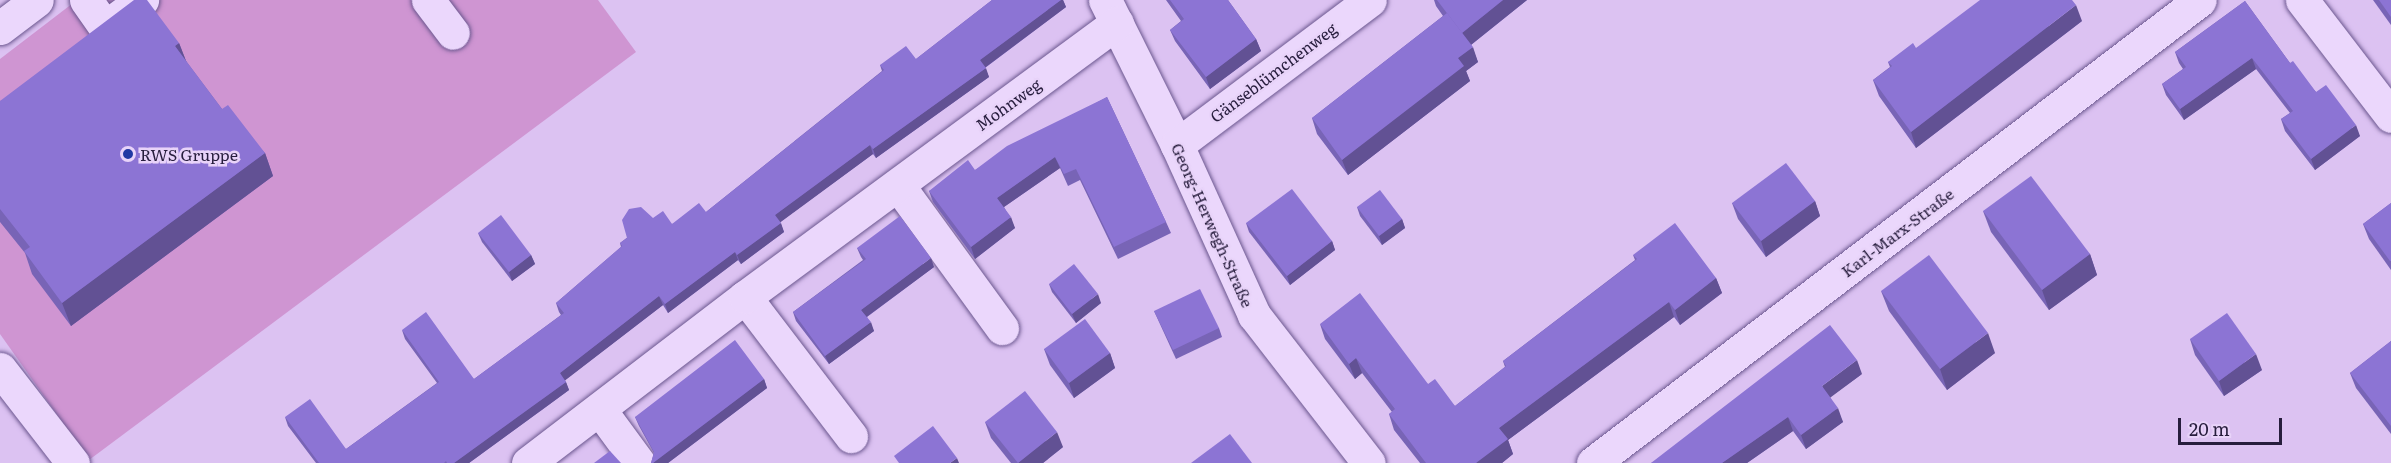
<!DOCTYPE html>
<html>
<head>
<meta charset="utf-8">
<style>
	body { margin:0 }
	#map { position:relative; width:2391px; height:463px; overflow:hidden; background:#dcc2f2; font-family:Literata,serif }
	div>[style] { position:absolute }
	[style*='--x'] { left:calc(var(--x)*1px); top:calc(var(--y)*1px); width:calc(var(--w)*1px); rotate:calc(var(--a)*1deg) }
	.green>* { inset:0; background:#cf95d2 }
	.roads { filter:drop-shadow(0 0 2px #6b578f) drop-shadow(0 0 2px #6b578f) }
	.minor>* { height:33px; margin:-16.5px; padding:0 16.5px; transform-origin:16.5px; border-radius:16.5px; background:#ebd7fc }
	.wall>* { inset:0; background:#7864b6 }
	.shaded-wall>* { inset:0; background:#625194 }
	.building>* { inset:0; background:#8c74d4 }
	.dots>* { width:16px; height:16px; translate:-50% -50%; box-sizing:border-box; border:3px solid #e8d3f9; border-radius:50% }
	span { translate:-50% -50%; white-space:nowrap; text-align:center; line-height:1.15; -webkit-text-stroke:5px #e8d3f9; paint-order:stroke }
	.street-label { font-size:16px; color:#271d3d }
	.poi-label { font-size:16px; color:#271d3d }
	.left { translate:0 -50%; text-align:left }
	.scale { position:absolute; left:2178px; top:418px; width:104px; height:27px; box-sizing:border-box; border:3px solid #271d3d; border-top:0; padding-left:8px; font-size:18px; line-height:21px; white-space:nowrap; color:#271d3d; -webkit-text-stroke:4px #e8d3f9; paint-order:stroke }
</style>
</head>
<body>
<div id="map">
	<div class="green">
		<div style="clip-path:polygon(77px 0,598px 0,636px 52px,89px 460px,0 334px,0 59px)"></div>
	</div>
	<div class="roads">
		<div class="minor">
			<div style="--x:86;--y:0;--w:33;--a:55"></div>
			<div style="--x:105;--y:27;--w:46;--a:-36.1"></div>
			<div style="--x:428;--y:0;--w:41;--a:52.9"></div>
			<div style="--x:1105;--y:0;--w:162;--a:63.6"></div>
			<div style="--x:1177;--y:145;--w:187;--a:65.6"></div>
			<div style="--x:1254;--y:315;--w:187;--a:52.2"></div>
			<div style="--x:2302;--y:0;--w:146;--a:52.5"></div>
			<div style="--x:0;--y:28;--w:46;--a:-37.1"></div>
			<div style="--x:1177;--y:145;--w:241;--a:-36.9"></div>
			<div style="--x:898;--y:185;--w:177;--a:54"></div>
			<div style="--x:745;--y:297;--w:175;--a:52.7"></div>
			<div style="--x:0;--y:369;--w:119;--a:52.2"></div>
			<div style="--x:600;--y:410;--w:66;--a:53.7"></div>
			<div style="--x:528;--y:463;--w:273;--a:-37.4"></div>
			<div style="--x:745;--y:297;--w:462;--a:-36.4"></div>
			<div style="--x:1593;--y:463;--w:763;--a:-37.34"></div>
		</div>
	</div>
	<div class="wall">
		<div style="clip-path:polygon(992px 0,1063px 0,1066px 7px,985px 68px,989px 77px,876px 158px,873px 154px,780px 222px,784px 232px,741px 264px,738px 260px,668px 313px,663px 305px,565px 380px,569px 390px,469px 463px,316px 463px,288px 426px,285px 417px,346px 449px,437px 383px,405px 339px,402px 330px,474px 379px,561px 315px,559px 312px,556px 303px,621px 247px,620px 243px,653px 218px,672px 224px,706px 212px,882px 71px,880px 65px,916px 59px)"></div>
		<div style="clip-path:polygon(1166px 0,1228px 0,1256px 39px,1261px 51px,1210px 89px,1175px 41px,1170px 30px,1181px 21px)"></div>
		<div style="clip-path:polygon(1434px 0,1527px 0,1471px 45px,1478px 62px,1466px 71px,1470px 81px,1348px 175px,1317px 134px,1312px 118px,1443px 16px,1436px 6px)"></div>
		<div style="clip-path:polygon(2373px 0,2391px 0,2391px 25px)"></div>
		<div style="clip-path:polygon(2245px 1px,2290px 63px,2316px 92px,2360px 136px,2315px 170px,2285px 131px,2281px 119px,2290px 113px,2256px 69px,2184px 120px,2166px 95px,2162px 84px,2183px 69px,2179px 63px,2175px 52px)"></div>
		<div style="clip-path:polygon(2082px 21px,1916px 148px,1879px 96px,1873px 80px,1890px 67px,1888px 62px,1916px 48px)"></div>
		<div style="clip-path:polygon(179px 43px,186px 61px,222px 109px,265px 153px,273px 176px,71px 326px,32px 274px,25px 253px,0 222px,0 101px)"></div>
		<div style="clip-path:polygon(1107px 97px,1166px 222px,1171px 233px,1118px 259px,1080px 180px,1068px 186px,1060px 168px,1004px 207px,1015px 228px,975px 259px,933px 202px,929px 191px,975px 170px)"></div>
		<div style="clip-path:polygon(1815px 201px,1820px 216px,1766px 257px,1738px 219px,1732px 203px)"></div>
		<div style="clip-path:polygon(2391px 203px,2391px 270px,2369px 239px,2363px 224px)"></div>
		<div style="clip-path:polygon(1357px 207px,1402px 219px,1405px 228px,1382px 245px,1360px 216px)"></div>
		<div style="clip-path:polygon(1983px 211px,2090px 254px,2097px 275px,2049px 310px,1991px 232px)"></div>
		<div style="clip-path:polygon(1246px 223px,1332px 241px,1335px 250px,1290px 285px,1249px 232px)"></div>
		<div style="clip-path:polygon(478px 233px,531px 255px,535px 264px,512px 281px,482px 242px)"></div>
		<div style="clip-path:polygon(857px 248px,934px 267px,867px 317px,874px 331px,829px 364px,796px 321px,793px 312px,863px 260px,861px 257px)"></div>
		<div style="clip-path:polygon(1633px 255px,1716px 278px,1722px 293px,1680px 325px,1674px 317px,1508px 440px,1513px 454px,1502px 463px,1420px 463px,1394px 430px,1389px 414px,1392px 412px,1362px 373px,1355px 379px,1325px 339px,1320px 324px,1428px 384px,1455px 406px,1505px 367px,1503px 361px,1635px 260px)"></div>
		<div style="clip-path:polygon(1049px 284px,1101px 303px,1076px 323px,1052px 292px)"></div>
		<div style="clip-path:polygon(1881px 291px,1995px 353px,1947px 390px,1889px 311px)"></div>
		<div style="clip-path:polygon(1154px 311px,1219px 328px,1222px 337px,1176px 359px)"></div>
		<div style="clip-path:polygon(2190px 339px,2262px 370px,2224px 396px,2195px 355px)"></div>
		<div style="clip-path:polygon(2391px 341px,2391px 434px,2356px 388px,2350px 373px)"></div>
		<div style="clip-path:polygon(1044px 349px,1110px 353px,1115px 368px,1074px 398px,1050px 365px)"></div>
		<div style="clip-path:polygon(1862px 374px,1830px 397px,1843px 422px,1806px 449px,1793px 431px,1747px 463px,1651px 463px)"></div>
		<div style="clip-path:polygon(764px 379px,767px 388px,668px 463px,651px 463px,654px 453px,639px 426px,635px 417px)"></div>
		<div style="clip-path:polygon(985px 422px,1063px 447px,1043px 463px,1011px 463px,991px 438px)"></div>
	</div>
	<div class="shaded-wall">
		<div style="clip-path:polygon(1061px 0,1063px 0,1066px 7px,983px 69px,980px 60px)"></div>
		<div style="clip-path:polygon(1503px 0,1527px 0,1467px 48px,1462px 33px)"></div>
		<div style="clip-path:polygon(2076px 5px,2082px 21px,1916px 148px,1911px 132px)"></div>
		<div style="clip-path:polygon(1256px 39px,1261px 51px,1210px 89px,1206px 77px)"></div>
		<div style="clip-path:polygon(179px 43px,188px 66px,175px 46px)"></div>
		<div style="clip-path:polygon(1473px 47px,1478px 62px,1466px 71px,1470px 81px,1348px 175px,1342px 160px,1458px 58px)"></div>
		<div style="clip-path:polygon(2252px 58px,2256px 69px,2184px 120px,2180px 109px)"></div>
		<div style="clip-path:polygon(986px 68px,989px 77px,876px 158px,873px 149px)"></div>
		<div style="clip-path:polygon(2356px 125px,2360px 136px,2315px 170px,2311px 159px)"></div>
		<div style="clip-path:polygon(870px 145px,873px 154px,778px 224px,775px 215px)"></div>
		<div style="clip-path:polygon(265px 153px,273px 176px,71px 326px,62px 303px)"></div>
		<div style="clip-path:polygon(1055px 157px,1060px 168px,1001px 209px,997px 198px)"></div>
		<div style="clip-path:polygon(1815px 201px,1820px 216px,1766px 257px,1761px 241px)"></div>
		<div style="clip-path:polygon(1011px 217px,1015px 228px,975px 259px,971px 247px)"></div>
		<div style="clip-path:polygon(1402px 219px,1405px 228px,1382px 245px,1379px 236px)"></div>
		<div style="clip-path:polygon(781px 223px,784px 232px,741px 264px,737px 255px)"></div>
		<div style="clip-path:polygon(1332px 241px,1335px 250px,1290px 285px,1287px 276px)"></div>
		<div style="clip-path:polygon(735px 252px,738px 260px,668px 313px,665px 304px)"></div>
		<div style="clip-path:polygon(2090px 254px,2097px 275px,2049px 310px,2042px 290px)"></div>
		<div style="clip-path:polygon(531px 255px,535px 264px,512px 281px,509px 272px)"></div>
		<div style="clip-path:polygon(931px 258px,934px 267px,865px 318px,861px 310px)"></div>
		<div style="clip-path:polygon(1716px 278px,1722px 293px,1680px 325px,1675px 310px)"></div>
		<div style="clip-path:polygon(1098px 294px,1101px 303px,1076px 323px,1072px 314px)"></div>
		<div style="clip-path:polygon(659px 296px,663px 305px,563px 382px,560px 373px)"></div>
		<div style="clip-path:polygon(1669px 302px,1674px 317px,1508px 440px,1513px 454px,1502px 463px,1476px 463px,1499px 428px)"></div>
		<div style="clip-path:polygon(871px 322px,874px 331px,829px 364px,825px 356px)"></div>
		<div style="clip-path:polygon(1988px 333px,1995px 353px,1947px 390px,1940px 369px)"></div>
		<div style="clip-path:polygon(1110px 353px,1115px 368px,1074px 398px,1069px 383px)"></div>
		<div style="clip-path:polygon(2256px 354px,2262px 370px,2224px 396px,2219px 381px)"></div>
		<div style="clip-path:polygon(1356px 358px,1362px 373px,1355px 379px,1349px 364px)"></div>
		<div style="clip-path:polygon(1857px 360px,1862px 374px,1827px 400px,1822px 386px)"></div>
		<div style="clip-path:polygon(764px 379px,767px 388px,668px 463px,653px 463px)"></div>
		<div style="clip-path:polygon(566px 382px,569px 390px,469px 463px,454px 463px)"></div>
		<div style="clip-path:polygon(1838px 408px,1843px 422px,1806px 449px,1801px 435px)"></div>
		<div style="clip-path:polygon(1788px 417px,1793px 431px,1747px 463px,1722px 463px)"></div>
		<div style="clip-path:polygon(1057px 432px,1063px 447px,1043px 463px,1018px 463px)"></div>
		<div style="clip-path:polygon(957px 458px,959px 463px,950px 463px)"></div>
	</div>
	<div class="building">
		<div style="clip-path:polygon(134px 0,147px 0,179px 43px,175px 46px,222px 109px,228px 105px,265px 153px,62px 303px,24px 251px,30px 247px,0 209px,0 101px)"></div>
		<div style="clip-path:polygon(992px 0,1061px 0,980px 60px,986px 68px,873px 149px,870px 145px,775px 215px,781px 223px,737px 255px,735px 252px,665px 304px,659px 296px,560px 373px,566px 382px,454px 463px,447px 463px,446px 461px,444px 463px,319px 463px,285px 417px,310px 399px,346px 449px,439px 382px,402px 330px,426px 312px,474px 379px,564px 313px,556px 303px,622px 246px,620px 243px,627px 238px,622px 220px,629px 209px,641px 207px,653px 218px,663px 211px,672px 224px,699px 203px,706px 212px,884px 70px,880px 65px,906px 46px,916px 59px)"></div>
		<div style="clip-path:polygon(1170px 0,1228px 0,1256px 39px,1206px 77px,1170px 30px,1184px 19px)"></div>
		<div style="clip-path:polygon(1437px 0,1503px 0,1462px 33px)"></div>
		<div style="clip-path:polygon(1980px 0,2072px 0,2076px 5px,1911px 132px,1873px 80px,1892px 66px,1888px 62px,1913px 43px,1916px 48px)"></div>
		<div style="clip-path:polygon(2379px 0,2391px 0,2391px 17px)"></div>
		<div style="clip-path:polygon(2245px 1px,2290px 63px,2293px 61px,2316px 92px,2326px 85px,2356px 125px,2311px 159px,2281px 119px,2293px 111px,2252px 58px,2180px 109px,2162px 84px,2186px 67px,2175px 52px)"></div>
		<div style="clip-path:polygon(1447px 13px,1473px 47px,1458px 58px,1464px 66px,1342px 160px,1312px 118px)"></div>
		<div style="clip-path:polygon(1107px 97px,1166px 222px,1114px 247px,1076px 169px,1064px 174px,1055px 157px,997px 198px,1011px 217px,971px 247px,929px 191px,968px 160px,975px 170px,1007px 146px)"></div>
		<div style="clip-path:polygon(1786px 163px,1815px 201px,1761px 241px,1732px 203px)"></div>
		<div style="clip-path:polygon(2031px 176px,2090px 254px,2042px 290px,1983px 211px)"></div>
		<div style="clip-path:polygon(1292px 189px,1332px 241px,1287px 276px,1246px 223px)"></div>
		<div style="clip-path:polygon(1380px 190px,1402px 219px,1379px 236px,1357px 207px)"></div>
		<div style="clip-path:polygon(2391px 203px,2391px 261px,2390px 261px,2363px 224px)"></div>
		<div style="clip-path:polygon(501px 215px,531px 255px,509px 272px,478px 233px)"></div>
		<div style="clip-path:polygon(900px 216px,931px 258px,861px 310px,871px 322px,825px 356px,793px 312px,866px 259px,857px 248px)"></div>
		<div style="clip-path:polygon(1675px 223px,1716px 278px,1675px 310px,1669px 302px,1499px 428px,1508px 439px,1476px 463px,1426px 463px,1389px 414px,1395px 409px,1356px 358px,1349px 364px,1320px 324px,1360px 293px,1428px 384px,1435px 379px,1455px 406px,1506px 366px,1503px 361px,1637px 259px,1633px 255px)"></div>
		<div style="clip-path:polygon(1929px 255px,1988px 333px,1940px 369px,1881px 291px)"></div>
		<div style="clip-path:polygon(1074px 264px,1098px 294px,1072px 314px,1049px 284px)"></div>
		<div style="clip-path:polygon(1200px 289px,1219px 328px,1173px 350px,1154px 311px)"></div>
		<div style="clip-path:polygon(2227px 313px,2256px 354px,2219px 381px,2190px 339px)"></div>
		<div style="clip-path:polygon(1085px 319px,1110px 353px,1069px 383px,1044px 349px)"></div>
		<div style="clip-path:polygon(1830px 325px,1857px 360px,1822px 386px,1838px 408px,1801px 435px,1788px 417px,1722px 463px,1651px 463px)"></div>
		<div style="clip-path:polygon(735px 340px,764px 379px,653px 463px,651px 463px,654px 452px,635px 417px)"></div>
		<div style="clip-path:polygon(2391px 341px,2391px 426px,2350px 373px)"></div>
		<div style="clip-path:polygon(1025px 391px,1057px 432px,1018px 463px,985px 422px)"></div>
		<div style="clip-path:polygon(933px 426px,957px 458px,950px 463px,899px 463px,894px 456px)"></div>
		<div style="clip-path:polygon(1230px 434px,1252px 463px,1191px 463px)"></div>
		<div style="clip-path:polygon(610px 451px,621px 463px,594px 463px)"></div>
	</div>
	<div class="dots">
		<div style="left:128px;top:154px;background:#2138a4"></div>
	</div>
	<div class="street-label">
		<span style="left:1273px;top:72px;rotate:-37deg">Gänseblümchenweg</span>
		<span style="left:1008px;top:104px;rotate:-36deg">Mohnweg</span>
		<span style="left:1213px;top:225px;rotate:66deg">Georg-Herwegh-Straße</span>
		<span style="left:1897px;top:232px;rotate:-37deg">Karl-Marx-Straße</span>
	</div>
	<div class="poi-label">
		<span class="left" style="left:140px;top:154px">RWS Gruppe</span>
	</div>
	<div class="scale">20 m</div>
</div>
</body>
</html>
